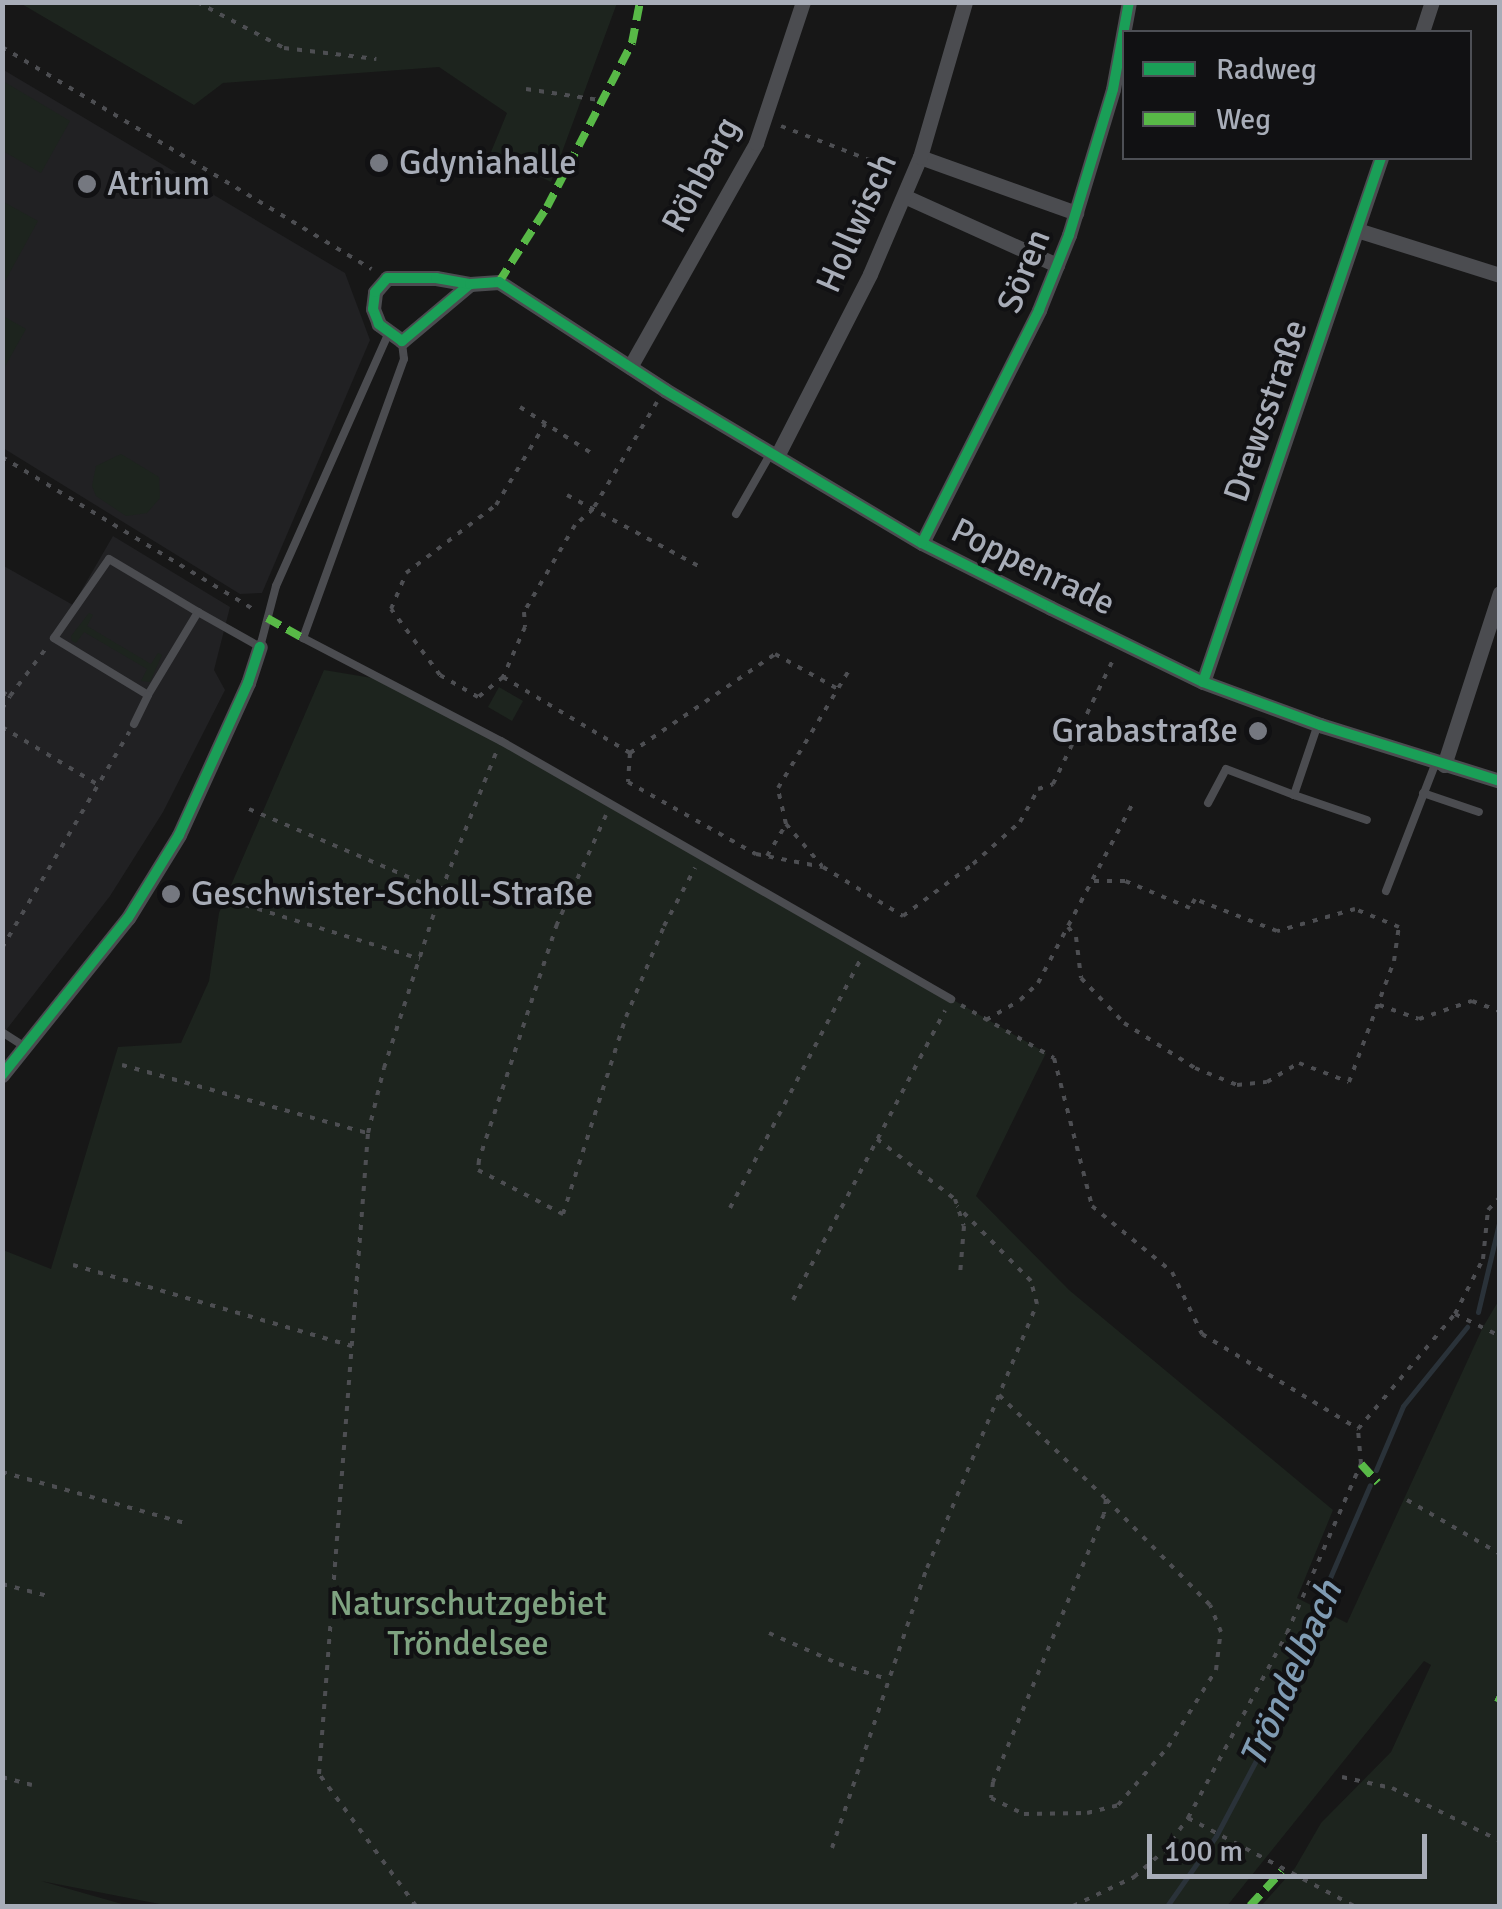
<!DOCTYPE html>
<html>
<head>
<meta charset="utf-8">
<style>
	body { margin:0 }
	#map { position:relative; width:1502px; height:1909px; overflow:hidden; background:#171717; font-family:Signika,sans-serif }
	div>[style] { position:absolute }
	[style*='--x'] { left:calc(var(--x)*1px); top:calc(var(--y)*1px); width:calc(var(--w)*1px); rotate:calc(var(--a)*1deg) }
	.built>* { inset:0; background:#212123 }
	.green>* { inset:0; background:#1d241e }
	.stream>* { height:5px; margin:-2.5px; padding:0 2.5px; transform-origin:2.5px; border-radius:2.5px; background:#2a3239 }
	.path>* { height:4px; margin-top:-2px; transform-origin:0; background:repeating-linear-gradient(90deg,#4d4e52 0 5px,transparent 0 13px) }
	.lane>* { height:8px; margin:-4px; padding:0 4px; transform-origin:4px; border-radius:4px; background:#4b4c50 }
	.street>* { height:15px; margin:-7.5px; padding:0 7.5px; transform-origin:7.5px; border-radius:7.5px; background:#4b4c50 }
	.quiet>* { height:8px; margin-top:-4px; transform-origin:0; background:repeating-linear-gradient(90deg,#58b947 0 15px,transparent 0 23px) }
	.cycleway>* { height:10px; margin:-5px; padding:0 5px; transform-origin:5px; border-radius:5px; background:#1a9f57 }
	.dots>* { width:28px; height:28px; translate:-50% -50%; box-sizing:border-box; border:5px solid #111113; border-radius:50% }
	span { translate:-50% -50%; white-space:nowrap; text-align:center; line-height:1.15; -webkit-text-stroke:8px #111113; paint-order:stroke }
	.poi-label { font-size:35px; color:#a8adb8 }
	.left { translate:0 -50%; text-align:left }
	.right { translate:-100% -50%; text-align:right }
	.street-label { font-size:35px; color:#a8adb8 }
	.park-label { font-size:35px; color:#7fa381 }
	.water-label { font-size:38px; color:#7f9bb3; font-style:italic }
	.frame { position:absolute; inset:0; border:5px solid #a8adb8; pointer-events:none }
	.legend { position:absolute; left:1122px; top:30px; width:350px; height:130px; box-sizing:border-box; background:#111113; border:2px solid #4d4f55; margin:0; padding:12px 18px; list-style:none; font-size:30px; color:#a8adb8 }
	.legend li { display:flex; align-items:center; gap:20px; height:50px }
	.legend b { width:50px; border:2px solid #4d4f55 }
	.scale { position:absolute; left:1147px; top:1834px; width:280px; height:45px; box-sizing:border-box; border:5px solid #a8adb8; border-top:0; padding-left:12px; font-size:30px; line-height:35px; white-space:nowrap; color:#a8adb8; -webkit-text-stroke:8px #111113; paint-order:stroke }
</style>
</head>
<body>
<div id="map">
	<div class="built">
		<div style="clip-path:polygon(2px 69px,345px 273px,370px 340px,262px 593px,240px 594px,3px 448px)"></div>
		<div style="clip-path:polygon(113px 536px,230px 607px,214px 670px,225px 690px,163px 812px,110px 896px,3px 1034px,2px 565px,73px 605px)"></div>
	</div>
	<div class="green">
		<div style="clip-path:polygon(20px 3px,617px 3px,551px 182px,491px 152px,507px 113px,439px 67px,223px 83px,194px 105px)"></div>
		<div style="clip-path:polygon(3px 81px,70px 121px,41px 173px,3px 151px)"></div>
		<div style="clip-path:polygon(2px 201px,38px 221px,4px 283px,2px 282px)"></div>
		<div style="clip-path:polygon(3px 316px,26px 329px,3px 370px)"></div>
		<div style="clip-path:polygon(121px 454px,159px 477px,160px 498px,147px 513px,126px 516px,96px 496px,92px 486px,96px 466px)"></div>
		<div style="clip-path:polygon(89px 613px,93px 615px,87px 626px,151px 664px,158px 653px,162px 655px,150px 682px,141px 681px,147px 669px,84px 632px,76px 643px,72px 641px,71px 636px)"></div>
		<div style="clip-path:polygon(324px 670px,384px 680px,501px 741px,1046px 1053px,976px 1196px,1069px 1290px,1333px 1510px,1297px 1598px,1347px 1623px,1483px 1327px,1499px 1300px,1499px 1906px,1261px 1906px,1295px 1868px,1321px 1823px,1391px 1752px,1431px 1665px,1424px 1661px,1227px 1906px,170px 1906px,41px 1881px,129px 1906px,3px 1906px,3px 1250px,51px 1269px,118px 1047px,181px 1043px,209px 981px,219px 913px)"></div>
		<div style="clip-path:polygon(499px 687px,523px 701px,512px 721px,488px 707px)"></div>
	</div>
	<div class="stream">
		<div style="--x:1478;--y:1312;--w:96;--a:-76.7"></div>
		<div style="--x:1376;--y:1470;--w:69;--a:-67.1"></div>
		<div style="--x:1403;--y:1406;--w:102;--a:-51"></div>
		<div style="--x:1167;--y:1906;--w:85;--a:-55"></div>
		<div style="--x:1216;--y:1836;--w:135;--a:-62.1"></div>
		<div style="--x:1279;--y:1717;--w:146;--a:-69.9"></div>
		<div style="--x:1329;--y:1580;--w:103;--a:-66.7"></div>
	</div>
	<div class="path">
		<div style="--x:197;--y:2;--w:98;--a:27.9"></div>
		<div style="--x:284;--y:48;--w:93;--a:6.8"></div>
		<div style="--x:2;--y:47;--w:431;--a:31"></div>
		<div style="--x:526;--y:89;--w:74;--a:8.6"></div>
		<div style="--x:781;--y:126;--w:125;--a:21"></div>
		<div style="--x:657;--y:402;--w:125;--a:120.9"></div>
		<div style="--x:593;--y:509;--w:24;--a:138"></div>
		<div style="--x:575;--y:525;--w:101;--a:120.4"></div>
		<div style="--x:524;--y:612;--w:15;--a:86"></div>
		<div style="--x:525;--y:627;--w:55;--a:113.7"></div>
		<div style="--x:503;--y:677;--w:148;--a:30.9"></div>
		<div style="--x:630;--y:753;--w:29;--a:94"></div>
		<div style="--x:628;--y:782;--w:147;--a:29.4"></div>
		<div style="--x:756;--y:854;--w:68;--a:11"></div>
		<div style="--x:823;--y:867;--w:94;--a:31.5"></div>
		<div style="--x:903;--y:916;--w:87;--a:-36.6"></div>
		<div style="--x:973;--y:864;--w:63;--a:-41.8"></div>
		<div style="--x:1020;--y:822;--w:38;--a:-61"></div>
		<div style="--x:1038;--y:789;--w:16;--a:-18"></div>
		<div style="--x:1053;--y:784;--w:142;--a:-64.2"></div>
		<div style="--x:520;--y:407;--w:85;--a:32.9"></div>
		<div style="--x:2;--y:457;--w:296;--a:31.2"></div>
		<div style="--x:567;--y:495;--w:151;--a:28.4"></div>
		<div style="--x:503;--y:677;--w:32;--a:141"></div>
		<div style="--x:478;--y:697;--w:44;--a:-149.9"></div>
		<div style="--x:440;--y:675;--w:82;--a:-126.6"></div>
		<div style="--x:391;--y:609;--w:39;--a:-67"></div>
		<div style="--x:406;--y:573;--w:113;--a:-37.1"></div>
		<div style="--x:496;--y:505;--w:95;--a:-58.8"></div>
		<div style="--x:2;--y:692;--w:9;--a:27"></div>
		<div style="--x:10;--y:696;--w:61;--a:-52.9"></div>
		<div style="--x:2;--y:709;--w:15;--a:-58"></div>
		<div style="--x:2;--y:727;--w:111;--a:31"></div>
		<div style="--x:630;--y:753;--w:176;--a:-34.3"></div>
		<div style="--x:775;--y:654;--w:72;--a:29.1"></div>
		<div style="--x:249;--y:809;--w:209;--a:23.1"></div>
		<div style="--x:606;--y:815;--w:120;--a:114.2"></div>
		<div style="--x:557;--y:924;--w:249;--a:108.3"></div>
		<div style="--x:479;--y:1160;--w:10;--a:96"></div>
		<div style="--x:478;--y:1170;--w:96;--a:27.4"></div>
		<div style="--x:563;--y:1214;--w:207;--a:-72.3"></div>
		<div style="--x:626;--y:1017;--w:99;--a:-67.3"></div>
		<div style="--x:664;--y:926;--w:66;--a:-61.9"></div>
		<div style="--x:786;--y:824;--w:55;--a:49.4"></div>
		<div style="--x:767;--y:856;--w:37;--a:-59"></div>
		<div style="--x:786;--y:824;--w:37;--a:-103"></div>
		<div style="--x:778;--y:788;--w:141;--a:-58.9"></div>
		<div style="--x:245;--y:905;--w:183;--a:17.1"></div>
		<div style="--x:1068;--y:927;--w:13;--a:51"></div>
		<div style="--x:1076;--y:937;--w:41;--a:83"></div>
		<div style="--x:1081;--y:978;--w:62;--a:46.3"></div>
		<div style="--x:1124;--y:1023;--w:84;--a:32.4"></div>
		<div style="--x:1195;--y:1068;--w:45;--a:22"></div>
		<div style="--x:1237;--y:1085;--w:30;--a:-6"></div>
		<div style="--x:1267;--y:1082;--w:37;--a:-31"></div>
		<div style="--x:1299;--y:1063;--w:53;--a:20.8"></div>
		<div style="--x:1349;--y:1082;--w:129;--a:-69.6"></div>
		<div style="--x:1394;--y:961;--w:34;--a:-82"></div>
		<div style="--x:1399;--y:927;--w:48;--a:-157.8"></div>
		<div style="--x:1355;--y:909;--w:81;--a:164.2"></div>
		<div style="--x:1277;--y:931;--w:88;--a:-158.7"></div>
		<div style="--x:1195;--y:899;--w:10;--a:119"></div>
		<div style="--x:1190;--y:908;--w:70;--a:-157.4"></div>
		<div style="--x:1125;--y:881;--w:33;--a:180"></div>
		<div style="--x:2;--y:948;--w:251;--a:-59.5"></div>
		<div style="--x:961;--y:1005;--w:107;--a:29.7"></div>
		<div style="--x:1054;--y:1058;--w:153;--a:75.6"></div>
		<div style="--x:1092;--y:1206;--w:104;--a:39.5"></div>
		<div style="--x:1172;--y:1272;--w:69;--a:64.2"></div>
		<div style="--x:1202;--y:1334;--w:183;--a:31.3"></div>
		<div style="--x:1379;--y:1005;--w:42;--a:19.3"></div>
		<div style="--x:1419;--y:1019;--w:56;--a:-18.8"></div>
		<div style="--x:1472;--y:1001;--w:30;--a:20"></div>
		<div style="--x:986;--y:1020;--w:39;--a:-30"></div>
		<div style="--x:1020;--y:1000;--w:25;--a:-43"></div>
		<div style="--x:1038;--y:983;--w:201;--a:-62.2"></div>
		<div style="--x:122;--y:1065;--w:255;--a:15.5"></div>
		<div style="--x:877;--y:1139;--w:98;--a:37.6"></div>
		<div style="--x:955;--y:1199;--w:28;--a:72"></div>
		<div style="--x:964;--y:1226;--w:49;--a:94.7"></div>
		<div style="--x:730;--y:1208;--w:281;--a:-62.3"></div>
		<div style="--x:73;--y:1265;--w:294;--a:16.2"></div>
		<div style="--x:793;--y:1300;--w:327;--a:-62.3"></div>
		<div style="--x:1455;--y:1314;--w:50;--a:26.1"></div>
		<div style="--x:999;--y:1395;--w:149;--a:44.2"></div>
		<div style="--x:1106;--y:1499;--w:15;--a:98"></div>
		<div style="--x:1104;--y:1514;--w:290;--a:112.5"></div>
		<div style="--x:993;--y:1782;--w:16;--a:97"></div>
		<div style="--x:991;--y:1798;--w:37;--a:26"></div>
		<div style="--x:1024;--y:1814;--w:63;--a:-0.9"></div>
		<div style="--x:1087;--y:1813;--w:32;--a:-14"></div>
		<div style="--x:1118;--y:1805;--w:77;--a:-49.2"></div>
		<div style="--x:1168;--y:1747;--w:91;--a:-58.1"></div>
		<div style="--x:1216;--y:1670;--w:38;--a:-83"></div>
		<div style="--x:1221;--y:1632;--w:29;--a:-112"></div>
		<div style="--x:1210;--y:1605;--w:148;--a:-134.5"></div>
		<div style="--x:2;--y:1472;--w:193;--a:15.6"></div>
		<div style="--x:1407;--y:1500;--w:108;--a:30.1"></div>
		<div style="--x:2;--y:1584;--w:48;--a:14.6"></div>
		<div style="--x:769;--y:1633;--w:77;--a:23.9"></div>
		<div style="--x:839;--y:1664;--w:50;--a:17.4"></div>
		<div style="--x:2;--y:1777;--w:31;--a:15"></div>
		<div style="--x:1342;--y:1777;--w:51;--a:12.4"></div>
		<div style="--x:1392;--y:1788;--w:120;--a:26.1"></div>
		<div style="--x:1188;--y:1818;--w:188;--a:27.9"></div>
		<div style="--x:832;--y:1848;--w:296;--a:-71.3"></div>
		<div style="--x:927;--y:1568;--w:286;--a:-67.4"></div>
		<div style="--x:1037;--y:1304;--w:24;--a:-105"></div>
		<div style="--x:1031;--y:1281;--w:105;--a:-134.6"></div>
		<div style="--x:416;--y:1906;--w:164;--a:-126.3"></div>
		<div style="--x:319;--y:1774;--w:643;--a:-85.63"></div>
		<div style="--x:368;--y:1133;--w:67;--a:-76.2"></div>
		<div style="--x:384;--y:1068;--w:186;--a:-72.1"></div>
		<div style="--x:441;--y:891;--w:152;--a:-68.3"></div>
		<div style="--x:1073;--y:1906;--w:68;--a:-25.4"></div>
		<div style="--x:1134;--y:1877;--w:40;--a:-41"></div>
		<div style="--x:1164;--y:1851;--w:41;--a:-54"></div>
		<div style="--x:1188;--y:1818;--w:210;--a:-61.8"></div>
		<div style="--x:1287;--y:1633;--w:184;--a:-66.4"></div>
		<div style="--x:1361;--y:1464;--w:35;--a:-95"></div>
		<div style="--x:1358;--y:1429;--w:150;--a:-49.9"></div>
		<div style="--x:1455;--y:1314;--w:62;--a:-63"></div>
		<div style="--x:1483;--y:1259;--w:49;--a:-84.2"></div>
		<div style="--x:1488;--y:1210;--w:18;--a:-47"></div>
	</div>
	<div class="lane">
		<div style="--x:402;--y:343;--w:16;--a:83"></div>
		<div style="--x:404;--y:359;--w:297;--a:109.9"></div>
		<div style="--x:303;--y:638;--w:223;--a:27.5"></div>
		<div style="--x:501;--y:741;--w:519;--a:29.83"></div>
		<div style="--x:736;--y:514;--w:70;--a:-60.2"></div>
		<div style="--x:109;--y:559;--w:104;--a:30.8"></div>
		<div style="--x:198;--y:612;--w:97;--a:121.1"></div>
		<div style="--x:148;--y:695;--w:110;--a:-148.8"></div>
		<div style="--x:54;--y:638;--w:96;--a:-55.2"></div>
		<div style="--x:198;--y:612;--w:71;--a:29.4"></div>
		<div style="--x:260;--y:647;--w:63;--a:-75.3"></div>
		<div style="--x:276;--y:586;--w:276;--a:-66"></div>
		<div style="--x:134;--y:724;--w:32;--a:-64"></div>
		<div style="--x:1318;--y:724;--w:75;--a:108.7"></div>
		<div style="--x:1294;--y:795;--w:77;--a:18.9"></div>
		<div style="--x:1423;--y:793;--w:59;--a:18.7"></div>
		<div style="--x:1208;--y:803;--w:38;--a:-62"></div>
		<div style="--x:1226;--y:769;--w:73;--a:20.9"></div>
		<div style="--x:1386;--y:891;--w:138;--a:-68.8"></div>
		<div style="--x:2;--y:1032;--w:27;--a:33"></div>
	</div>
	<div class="street">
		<div style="--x:1422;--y:32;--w:32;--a:-72"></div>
		<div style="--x:920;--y:157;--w:166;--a:19.7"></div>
		<div style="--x:904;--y:196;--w:168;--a:24.3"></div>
		<div style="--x:1357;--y:230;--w:150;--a:17.5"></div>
		<div style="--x:470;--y:284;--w:89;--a:140"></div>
		<div style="--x:402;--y:341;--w:29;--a:-144"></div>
		<div style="--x:379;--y:324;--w:16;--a:-112"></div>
		<div style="--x:373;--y:309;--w:17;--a:-83"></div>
		<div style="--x:375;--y:292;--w:18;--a:-49"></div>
		<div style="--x:387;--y:278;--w:49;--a:0"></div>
		<div style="--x:436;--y:278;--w:35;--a:10"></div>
		<div style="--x:470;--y:284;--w:29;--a:-4"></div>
		<div style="--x:499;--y:282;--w:198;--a:33"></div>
		<div style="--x:665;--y:390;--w:299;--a:30.8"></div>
		<div style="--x:922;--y:543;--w:144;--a:26.7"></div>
		<div style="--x:1051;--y:608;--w:169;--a:26"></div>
		<div style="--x:1203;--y:682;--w:125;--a:20.2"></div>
		<div style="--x:1320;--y:725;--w:189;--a:17.3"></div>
		<div style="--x:630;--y:367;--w:257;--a:-60.6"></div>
		<div style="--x:756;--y:143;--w:149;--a:-71.6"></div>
		<div style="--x:777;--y:456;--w:204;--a:-62.9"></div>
		<div style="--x:870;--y:274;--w:127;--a:-66.9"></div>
		<div style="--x:920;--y:157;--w:161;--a:-73.8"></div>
		<div style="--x:922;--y:543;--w:261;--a:-63.3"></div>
		<div style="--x:1039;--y:310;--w:81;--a:-68.2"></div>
		<div style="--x:1069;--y:235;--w:152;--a:-73.2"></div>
		<div style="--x:1113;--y:89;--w:88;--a:-79.6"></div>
		<div style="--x:1203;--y:682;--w:553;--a:-71.24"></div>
		<div style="--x:1444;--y:765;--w:181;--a:-72"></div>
		<div style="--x:2;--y:1075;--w:201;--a:-51.3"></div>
		<div style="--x:128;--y:918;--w:97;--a:-58.4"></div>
		<div style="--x:179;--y:835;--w:167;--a:-65.6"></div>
		<div style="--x:248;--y:683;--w:38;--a:-72"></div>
	</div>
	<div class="quiet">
		<div style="--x:499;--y:282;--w:89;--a:-57.4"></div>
		<div style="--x:547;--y:207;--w:185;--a:-62.6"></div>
		<div style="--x:632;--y:43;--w:42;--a:-79"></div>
		<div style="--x:267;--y:618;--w:41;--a:29.1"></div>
		<div style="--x:1361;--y:1464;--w:25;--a:48"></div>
		<div style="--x:1496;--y:1697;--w:4;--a:27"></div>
		<div style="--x:1250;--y:1906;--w:47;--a:-47.6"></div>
	</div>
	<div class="cycleway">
		<div style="--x:470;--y:284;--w:89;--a:140"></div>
		<div style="--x:402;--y:341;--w:29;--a:-144"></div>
		<div style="--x:379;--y:324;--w:16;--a:-112"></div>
		<div style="--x:373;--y:309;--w:17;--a:-83"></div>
		<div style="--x:375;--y:292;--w:18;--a:-49"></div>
		<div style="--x:387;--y:278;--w:49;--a:0"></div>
		<div style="--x:436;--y:278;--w:35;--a:10"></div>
		<div style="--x:470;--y:284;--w:29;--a:-4"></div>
		<div style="--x:499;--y:282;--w:198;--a:33"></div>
		<div style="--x:665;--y:390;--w:299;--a:30.8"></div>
		<div style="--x:922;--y:543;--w:144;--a:26.7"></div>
		<div style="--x:1051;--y:608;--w:169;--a:26"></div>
		<div style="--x:1203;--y:682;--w:125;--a:20.2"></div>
		<div style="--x:1320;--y:725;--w:189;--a:17.3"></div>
		<div style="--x:922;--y:543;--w:261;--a:-63.3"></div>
		<div style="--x:1039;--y:310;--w:81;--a:-68.2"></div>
		<div style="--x:1069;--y:235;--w:152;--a:-73.2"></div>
		<div style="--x:1113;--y:89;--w:88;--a:-79.6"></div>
		<div style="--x:1203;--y:682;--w:553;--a:-71.24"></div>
		<div style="--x:2;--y:1075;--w:201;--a:-51.3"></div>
		<div style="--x:128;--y:918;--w:97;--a:-58.4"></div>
		<div style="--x:179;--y:835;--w:167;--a:-65.6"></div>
		<div style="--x:248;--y:683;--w:38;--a:-72"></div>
	</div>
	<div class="dots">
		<div style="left:379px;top:163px;background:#757880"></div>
		<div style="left:87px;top:184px;background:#757880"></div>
		<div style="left:1258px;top:731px;background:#757880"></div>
		<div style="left:171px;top:894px;background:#757880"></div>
	</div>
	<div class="poi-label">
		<span class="left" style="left:399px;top:163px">Gdyniahalle</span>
		<span class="left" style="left:107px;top:184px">Atrium</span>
		<span class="right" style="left:1238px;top:731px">Grabastraße</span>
		<span class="left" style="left:191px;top:894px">Geschwister-Scholl-Straße</span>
	</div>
	<div class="street-label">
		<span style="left:701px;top:175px;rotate:-62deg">Röhbarg</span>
		<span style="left:857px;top:223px;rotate:-66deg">Hollwisch</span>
		<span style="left:1024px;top:271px;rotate:-68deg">Sören</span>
		<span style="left:1266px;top:411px;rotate:-71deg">Drewsstraße</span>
		<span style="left:1033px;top:567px;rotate:26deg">Poppenrade</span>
	</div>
	<div class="park-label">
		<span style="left:468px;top:1624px">Naturschutzgebiet<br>Tröndelsee</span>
	</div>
	<div class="water-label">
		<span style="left:1291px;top:1674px;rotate:-66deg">Tröndelbach</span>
	</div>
	<div class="frame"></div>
	<ul class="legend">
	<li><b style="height:12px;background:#1a9f57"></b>Radweg</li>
	<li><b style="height:12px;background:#58b947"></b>Weg</li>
	</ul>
	<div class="scale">100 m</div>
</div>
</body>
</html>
